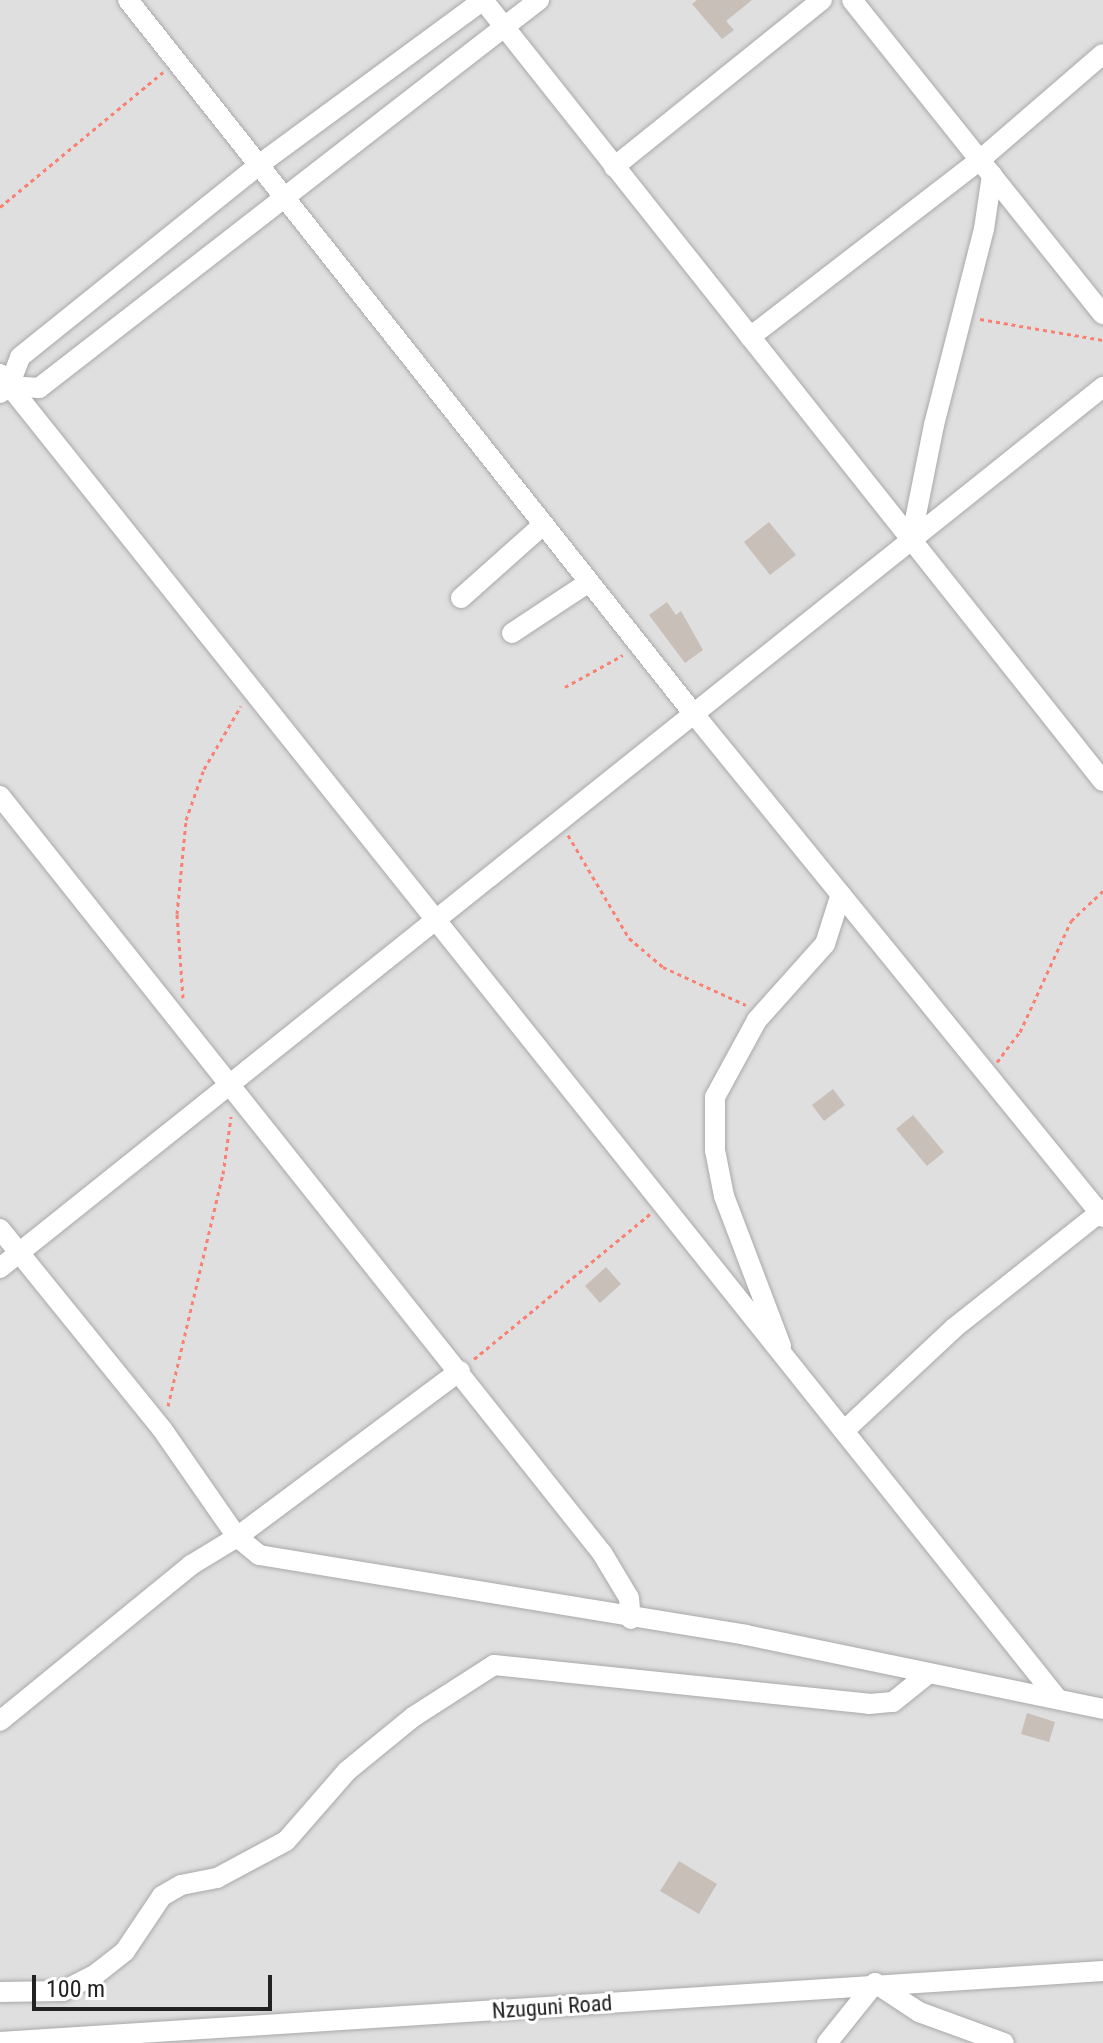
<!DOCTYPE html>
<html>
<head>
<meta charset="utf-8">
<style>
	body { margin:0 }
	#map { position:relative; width:1103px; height:2043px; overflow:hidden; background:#f2efe9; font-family:"Roboto Condensed",sans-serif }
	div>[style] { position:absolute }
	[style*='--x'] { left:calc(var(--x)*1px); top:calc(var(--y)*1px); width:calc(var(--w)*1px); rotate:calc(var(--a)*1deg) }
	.residential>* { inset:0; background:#e0dfdf }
	.building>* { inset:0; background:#c7bfb8 }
	.path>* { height:3px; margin-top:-1.5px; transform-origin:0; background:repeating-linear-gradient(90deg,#fa8072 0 4px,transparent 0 8px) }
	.roads { filter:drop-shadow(0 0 2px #a9a9a9) drop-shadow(0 0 2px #a9a9a9) }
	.minor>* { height:20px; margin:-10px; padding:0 10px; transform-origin:10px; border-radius:10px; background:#fff }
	span { translate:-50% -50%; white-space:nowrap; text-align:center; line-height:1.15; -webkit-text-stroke:6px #fff; paint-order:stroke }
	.street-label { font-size:22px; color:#222 }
	.scale { position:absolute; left:32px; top:1975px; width:240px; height:36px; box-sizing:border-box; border:4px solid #222; border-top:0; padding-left:10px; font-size:24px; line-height:28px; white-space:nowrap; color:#222; -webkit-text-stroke:6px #fff; paint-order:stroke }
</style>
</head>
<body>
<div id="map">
	<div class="residential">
		<div style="clip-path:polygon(0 0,1103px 0,1103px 2043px,0 2043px)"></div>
	</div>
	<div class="building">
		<div style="clip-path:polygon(697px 0,752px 0,726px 21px,734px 30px,722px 39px,692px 4px)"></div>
		<div style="clip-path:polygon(769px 522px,796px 555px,770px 575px,744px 542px)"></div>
		<div style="clip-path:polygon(667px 602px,676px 615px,681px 611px,703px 650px,685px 663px,649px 615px)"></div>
		<div style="clip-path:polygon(833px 1089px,845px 1105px,824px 1121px,812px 1105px)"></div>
		<div style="clip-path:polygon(913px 1115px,944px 1152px,927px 1166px,896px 1129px)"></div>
		<div style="clip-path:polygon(606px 1267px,621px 1284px,600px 1303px,585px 1286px)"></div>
		<div style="clip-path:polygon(1027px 1713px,1055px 1722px,1049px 1742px,1021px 1734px)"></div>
		<div style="clip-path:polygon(679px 1861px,717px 1884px,699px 1914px,660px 1891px)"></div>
	</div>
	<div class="path">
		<div style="--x:0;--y:207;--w:212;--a:-39.6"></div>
		<div style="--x:980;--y:319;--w:125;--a:9.7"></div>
		<div style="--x:565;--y:687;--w:66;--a:-28.9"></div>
		<div style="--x:568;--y:835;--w:120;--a:59.4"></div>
		<div style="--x:629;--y:938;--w:45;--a:40.5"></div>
		<div style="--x:663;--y:967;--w:91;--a:24.6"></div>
		<div style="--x:183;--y:998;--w:84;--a:-94.1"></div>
		<div style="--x:177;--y:914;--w:94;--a:-84.5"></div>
		<div style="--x:186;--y:820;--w:54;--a:-70.6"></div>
		<div style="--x:204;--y:769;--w:73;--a:-59.6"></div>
		<div style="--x:997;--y:1062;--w:38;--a:-53"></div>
		<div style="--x:1020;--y:1032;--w:122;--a:-65.3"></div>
		<div style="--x:1071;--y:921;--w:44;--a:-43.2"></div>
		<div style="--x:474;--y:1359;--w:228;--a:-39.5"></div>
		<div style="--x:168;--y:1406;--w:238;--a:-76.7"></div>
		<div style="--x:223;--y:1174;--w:58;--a:-82"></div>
	</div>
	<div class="roads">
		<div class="minor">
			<div style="--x:128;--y:0;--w:911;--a:51.6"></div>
			<div style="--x:694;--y:714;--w:648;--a:50.88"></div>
			<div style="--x:852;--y:0;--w:402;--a:51.4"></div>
			<div style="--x:614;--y:167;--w:267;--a:-38.8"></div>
			<div style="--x:750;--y:337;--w:290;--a:-37.6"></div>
			<div style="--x:980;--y:160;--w:162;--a:-40.8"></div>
			<div style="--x:0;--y:374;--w:1694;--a:51.4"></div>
			<div style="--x:9;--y:386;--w:30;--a:4"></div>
			<div style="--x:39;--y:388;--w:633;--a:-37.81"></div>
			<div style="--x:0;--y:393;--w:11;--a:-38"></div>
			<div style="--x:9;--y:386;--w:31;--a:-69"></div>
			<div style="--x:20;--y:357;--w:308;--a:-38.8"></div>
			<div style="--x:260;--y:164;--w:277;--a:-36.3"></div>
			<div style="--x:483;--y:0;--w:997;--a:51.56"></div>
			<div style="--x:911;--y:540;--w:117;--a:-78.7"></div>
			<div style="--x:934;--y:425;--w:202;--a:-75.7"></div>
			<div style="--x:984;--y:229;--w:55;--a:-81.6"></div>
			<div style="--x:461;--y:598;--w:110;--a:-41.7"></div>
			<div style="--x:512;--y:633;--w:92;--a:-33.5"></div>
			<div style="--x:0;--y:796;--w:967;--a:51.51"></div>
			<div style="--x:602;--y:1553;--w:52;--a:59"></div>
			<div style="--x:629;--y:1598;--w:21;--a:85"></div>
			<div style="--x:0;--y:1229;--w:257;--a:51"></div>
			<div style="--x:162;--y:1429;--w:131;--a:55.2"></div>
			<div style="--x:237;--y:1537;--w:28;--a:39"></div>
			<div style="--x:259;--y:1555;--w:494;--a:9.3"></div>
			<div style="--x:746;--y:1635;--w:365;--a:11.7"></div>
			<div style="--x:0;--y:1268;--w:1412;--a:-38.62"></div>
			<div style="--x:781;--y:1346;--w:160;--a:-110.8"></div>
			<div style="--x:724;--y:1196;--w:47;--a:-101.1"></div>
			<div style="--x:715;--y:1150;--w:53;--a:-90"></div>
			<div style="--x:715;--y:1097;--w:88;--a:-61.4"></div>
			<div style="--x:757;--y:1020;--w:102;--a:-48.2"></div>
			<div style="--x:825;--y:944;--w:52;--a:-72.3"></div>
			<div style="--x:844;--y:1431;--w:151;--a:-43.1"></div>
			<div style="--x:954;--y:1328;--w:190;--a:-38.4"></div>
			<div style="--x:0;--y:1721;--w:247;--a:-39.2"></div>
			<div style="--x:191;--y:1565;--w:54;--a:-31.3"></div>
			<div style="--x:237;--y:1537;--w:278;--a:-36.7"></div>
			<div style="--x:0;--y:1992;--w:63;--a:-0.9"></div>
			<div style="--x:63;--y:1991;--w:37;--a:-27"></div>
			<div style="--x:96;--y:1974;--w:37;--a:-38"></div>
			<div style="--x:125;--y:1951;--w:66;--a:-56.1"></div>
			<div style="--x:162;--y:1896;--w:22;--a:-30"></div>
			<div style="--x:181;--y:1885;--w:37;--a:-11"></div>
			<div style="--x:217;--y:1878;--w:78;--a:-28.2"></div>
			<div style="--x:286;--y:1841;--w:93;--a:-48.9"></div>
			<div style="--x:347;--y:1771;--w:85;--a:-39.3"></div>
			<div style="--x:413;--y:1717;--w:96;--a:-32.7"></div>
			<div style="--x:494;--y:1665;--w:377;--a:5.9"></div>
			<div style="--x:869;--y:1704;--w:24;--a:-5"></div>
			<div style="--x:893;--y:1702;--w:46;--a:-38.9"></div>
			<div style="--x:0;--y:2042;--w:1105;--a:-3.68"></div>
			<div style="--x:827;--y:2043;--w:77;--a:-51.3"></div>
			<div style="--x:875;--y:1983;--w:53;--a:33.4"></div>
			<div style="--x:919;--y:2012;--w:90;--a:20"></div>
		</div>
	</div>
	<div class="street-label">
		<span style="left:552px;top:2007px;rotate:-4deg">Nzuguni Road</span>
	</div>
	<div class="scale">100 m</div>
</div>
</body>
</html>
